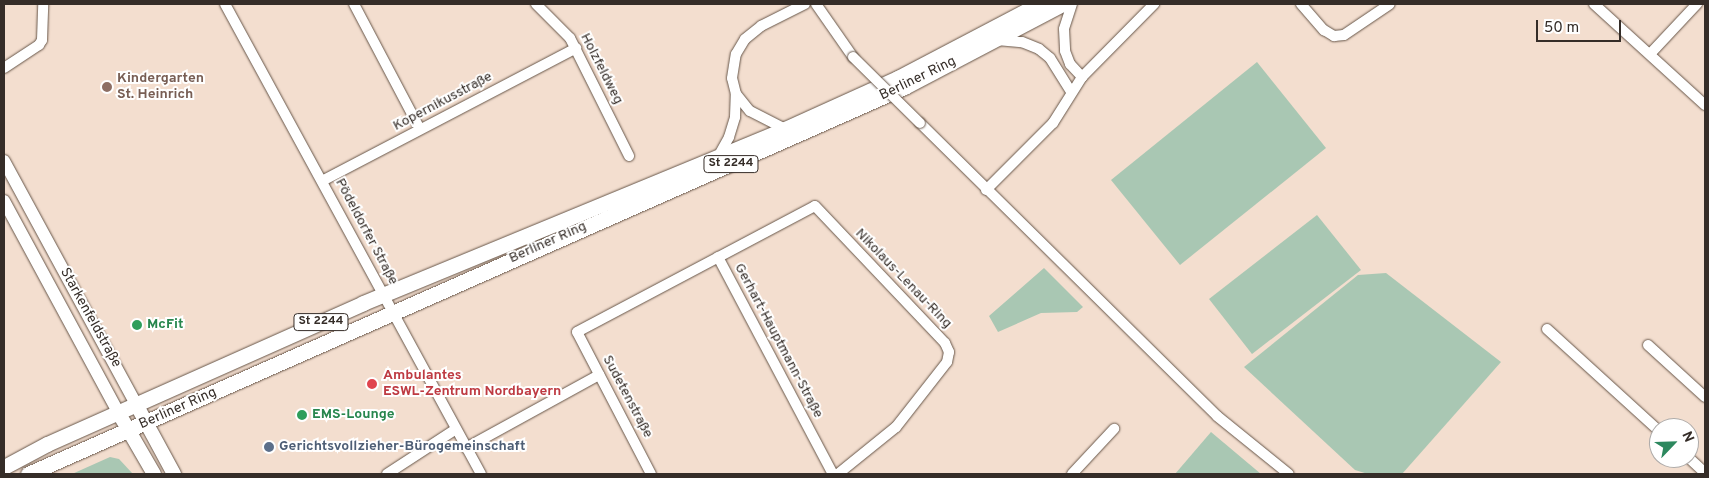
<!DOCTYPE html>
<html>
<head>
<meta charset="utf-8">
<style>
	body { margin:0 }
	#map { position:relative; width:1709px; height:478px; overflow:hidden; background:#f3decf; font-family:Overpass,sans-serif }
	div>[style] { position:absolute }
	[style*='--x'] { left:calc(var(--x)*1px); top:calc(var(--y)*1px); width:calc(var(--w)*1px); rotate:calc(var(--a)*1deg) }
	.green>* { inset:0; background:#a9c7b3 }
	.roads { filter:drop-shadow(0 0 1px #675649) drop-shadow(0 0 1px #675649) }
	.minor>* { height:10px; margin:-5px; padding:0 5px; transform-origin:5px; border-radius:5px; background:#fff }
	.tertiary>* { height:12px; margin:-6px; padding:0 6px; transform-origin:6px; border-radius:6px; background:#fff }
	.secondary>* { height:14px; margin:-7px; padding:0 7px; transform-origin:7px; border-radius:7px; background:#fff }
	.primary>* { height:15px; margin:-7.5px; padding:0 7.5px; transform-origin:7.5px; border-radius:7.5px; background:#fff }
	.bridges { filter:drop-shadow(0 0 1px #675649) drop-shadow(0 0 1px #675649) }
	.minor-bridge>* { height:10px; margin:-5px; padding:0 5px; transform-origin:5px; border-radius:5px; background:#fff }
	.dots>* { width:14px; height:14px; translate:-50% -50%; box-sizing:border-box; border:2px solid #fff; border-radius:50% }
	span { translate:-50% -50%; white-space:nowrap; text-align:center; line-height:1.15; -webkit-text-stroke:4px #fff; paint-order:stroke }
	.shield-label span { padding:1px 4px; background:#fff; border:1px solid; border-radius:4px; -webkit-text-stroke-width:0 }
	.shield-label { font-size:12px; color:#352d28; font-weight:700 }
	.street-label { font-size:14px; color:#352d28 }
	.education-label { font-size:14px; color:#785e54; font-weight:700 }
	.left { translate:0 -50%; text-align:left }
	.leisure-label { font-size:14px; color:#27864d; font-weight:700 }
	.health-label { font-size:14px; color:#be3a42; font-weight:700 }
	.service-label { font-size:14px; color:#4e5e75; font-weight:700 }
	.frame { position:absolute; inset:0; border:5px solid #352d28; pointer-events:none }
	.north { position:absolute; left:1649px; top:418px; width:50px; height:50px; box-sizing:border-box; background:#fff; border:1px solid #aeaba9; border-radius:50%; rotate:66deg; font-size:14px; font-weight:700; line-height:20px; text-align:center; color:#352d28 }
	.north::after { content:''; display:block; margin:auto; width:18px; height:22px; background:#2c885e; clip-path:polygon(50% 0,100% 100%,50% 72%,0 100%) }
	.scale { position:absolute; left:1536px; top:20px; width:85px; height:22px; box-sizing:border-box; border:2px solid #352d28; border-top:0; padding-left:6px; font-size:15px; line-height:18px; white-space:nowrap; color:#352d28; -webkit-text-stroke:4px #fff; paint-order:stroke }
</style>
</head>
<body>
<div id="map">
	<div class="green">
		<div style="clip-path:polygon(1257px 62px,1326px 148px,1180px 265px,1111px 180px)"></div>
		<div style="clip-path:polygon(1317px 215px,1361px 270px,1252px 354px,1209px 299px)"></div>
		<div style="clip-path:polygon(1044px 268px,1083px 307px,1077px 312px,1041px 313px,998px 332px,989px 316px)"></div>
		<div style="clip-path:polygon(1386px 273px,1501px 362px,1402px 474px,1368px 474px,1355px 470px,1244px 367px,1358px 275px)"></div>
		<div style="clip-path:polygon(1211px 432px,1261px 474px,1175px 474px)"></div>
		<div style="clip-path:polygon(110px 457px,119px 459px,133px 474px,72px 474px)"></div>
	</div>
	<div class="roads">
		<div class="minor">
			<div style="--x:225;--y:4;--w:535;--a:61.42"></div>
			<div style="--x:354;--y:4;--w:141;--a:62.2"></div>
			<div style="--x:536;--y:4;--w:48;--a:45"></div>
			<div style="--x:570;--y:38;--w:132;--a:63.4"></div>
			<div style="--x:816;--y:4;--w:65;--a:55.1"></div>
			<div style="--x:1072;--y:4;--w:26;--a:108"></div>
			<div style="--x:1064;--y:29;--w:22;--a:87"></div>
			<div style="--x:1065;--y:51;--w:14;--a:69"></div>
			<div style="--x:1070;--y:64;--w:18;--a:47"></div>
			<div style="--x:1301;--y:4;--w:35;--a:49"></div>
			<div style="--x:1324;--y:30;--w:12;--a:31"></div>
			<div style="--x:1334;--y:36;--w:10;--a:-6"></div>
			<div style="--x:1344;--y:35;--w:55;--a:-34"></div>
			<div style="--x:1594;--y:4;--w:150;--a:42.3"></div>
			<div style="--x:997;--y:40;--w:25;--a:5"></div>
			<div style="--x:1022;--y:42;--w:18;--a:22"></div>
			<div style="--x:1039;--y:49;--w:14;--a:39"></div>
			<div style="--x:1050;--y:58;--w:39;--a:58"></div>
			<div style="--x:1650;--y:54;--w:69;--a:-46.8"></div>
			<div style="--x:4;--y:68;--w:42;--a:-33.3"></div>
			<div style="--x:39;--y:45;--w:6;--a:-59"></div>
			<div style="--x:42;--y:40;--w:36;--a:-88"></div>
			<div style="--x:736;--y:94;--w:22;--a:51"></div>
			<div style="--x:750;--y:111;--w:39;--a:27"></div>
			<div style="--x:920;--y:123;--w:417;--a:44.6"></div>
			<div style="--x:1217;--y:416;--w:92;--a:38.9"></div>
			<div style="--x:718;--y:157;--w:23;--a:-61"></div>
			<div style="--x:729;--y:137;--w:21;--a:-73"></div>
			<div style="--x:735;--y:117;--w:23;--a:-88"></div>
			<div style="--x:736;--y:94;--w:16;--a:-104"></div>
			<div style="--x:732;--y:78;--w:24;--a:-81"></div>
			<div style="--x:736;--y:54;--w:17;--a:-59"></div>
			<div style="--x:745;--y:39;--w:21;--a:-39"></div>
			<div style="--x:761;--y:26;--w:49;--a:-26.6"></div>
			<div style="--x:322;--y:181;--w:287;--a:-27.6"></div>
			<div style="--x:986;--y:190;--w:95;--a:-45"></div>
			<div style="--x:1053;--y:123;--w:54;--a:-57.8"></div>
			<div style="--x:1082;--y:77;--w:103;--a:-45.4"></div>
			<div style="--x:718;--y:257;--w:246;--a:62.1"></div>
			<div style="--x:1547;--y:329;--w:151;--a:42.3"></div>
			<div style="--x:1648;--y:345;--w:77;--a:42.4"></div>
			<div style="--x:466;--y:448;--w:152;--a:-28.8"></div>
			<div style="--x:1689;--y:458;--w:22;--a:43"></div>
			<div style="--x:387;--y:474;--w:82;--a:-33.1"></div>
			<div style="--x:651;--y:474;--w:160;--a:-117.5"></div>
			<div style="--x:577;--y:332;--w:269;--a:-27.9"></div>
			<div style="--x:815;--y:206;--w:189;--a:46.5"></div>
			<div style="--x:945;--y:343;--w:10;--a:66"></div>
			<div style="--x:949;--y:352;--w:10;--a:101"></div>
			<div style="--x:947;--y:362;--w:83;--a:128.1"></div>
			<div style="--x:896;--y:427;--w:75;--a:141"></div>
			<div style="--x:1072;--y:474;--w:62;--a:-47"></div>
		</div>
		<div class="tertiary">
			<div style="--x:4;--y:161;--w:277;--a:61.5"></div>
			<div style="--x:4;--y:201;--w:240;--a:61.6"></div>
		</div>
		<div class="secondary">
			<div style="--x:136;--y:404;--w:80;--a:61.5"></div>
			<div style="--x:118;--y:412;--w:72;--a:59.9"></div>
		</div>
		<div class="primary">
			<div style="--x:4;--y:467;--w:49;--a:-28.1"></div>
			<div style="--x:47;--y:444;--w:346;--a:-24"></div>
			<div style="--x:363;--y:303;--w:456;--a:-22.4"></div>
			<div style="--x:785;--y:129;--w:124;--a:-24.3"></div>
			<div style="--x:898;--y:78;--w:159;--a:-27.7"></div>
			<div style="--x:28;--y:474;--w:958;--a:-23.83"></div>
			<div style="--x:904;--y:87;--w:178;--a:-27.7"></div>
		</div>
	</div>
	<div class="bridges">
		<div class="minor-bridge">
			<div style="--x:853;--y:57;--w:94;--a:44.6"></div>
		</div>
	</div>
	<div class="dots">
		<div style="left:107px;top:87px;background:#8d6e63"></div>
		<div style="left:137px;top:325px;background:#2e9e5b"></div>
		<div style="left:372px;top:384px;background:#e0444e"></div>
		<div style="left:302px;top:415px;background:#2e9e5b"></div>
		<div style="left:269px;top:447px;background:#5c6f8a"></div>
	</div>
	<div class="shield-label">
		<span style="left:731px;top:164px">St 2244</span>
		<span style="left:321px;top:322px">St 2244</span>
	</div>
	<div class="street-label">
		<span style="left:601px;top:69px;rotate:63deg">Holzfeldweg</span>
		<span style="left:918px;top:79px;rotate:-26deg">Berliner Ring</span>
		<span style="left:443px;top:102px;rotate:-28deg">Kopernikusstraße</span>
		<span style="left:366px;top:232px;rotate:62deg">Pödeldorfer Straße</span>
		<span style="left:548px;top:243px;rotate:-24deg">Berliner Ring</span>
		<span style="left:903px;top:279px;rotate:46deg">Nikolaus-Lenau-Ring</span>
		<span style="left:90px;top:318px;rotate:61deg">Starkenfeldstraße</span>
		<span style="left:778px;top:341px;rotate:62deg">Gerhart-Hauptmann-Straße</span>
		<span style="left:627px;top:397px;rotate:62deg">Sudetenstraße</span>
		<span style="left:178px;top:409px;rotate:-24deg">Berliner Ring</span>
	</div>
	<div class="education-label">
		<span class="left" style="left:117px;top:87px">Kindergarten<br>St. Heinrich</span>
	</div>
	<div class="leisure-label">
		<span class="left" style="left:147px;top:325px">McFit</span>
		<span class="left" style="left:312px;top:415px">EMS-Lounge</span>
	</div>
	<div class="health-label">
		<span class="left" style="left:383px;top:384px">Ambulantes<br>ESWL-Zentrum Nordbayern</span>
	</div>
	<div class="service-label">
		<span class="left" style="left:279px;top:447px">Gerichtsvollzieher-Bürogemeinschaft</span>
	</div>
	<div class="frame"></div>
	<div class="north">N</div>
	<div class="scale">50 m</div>
</div>
</body>
</html>
